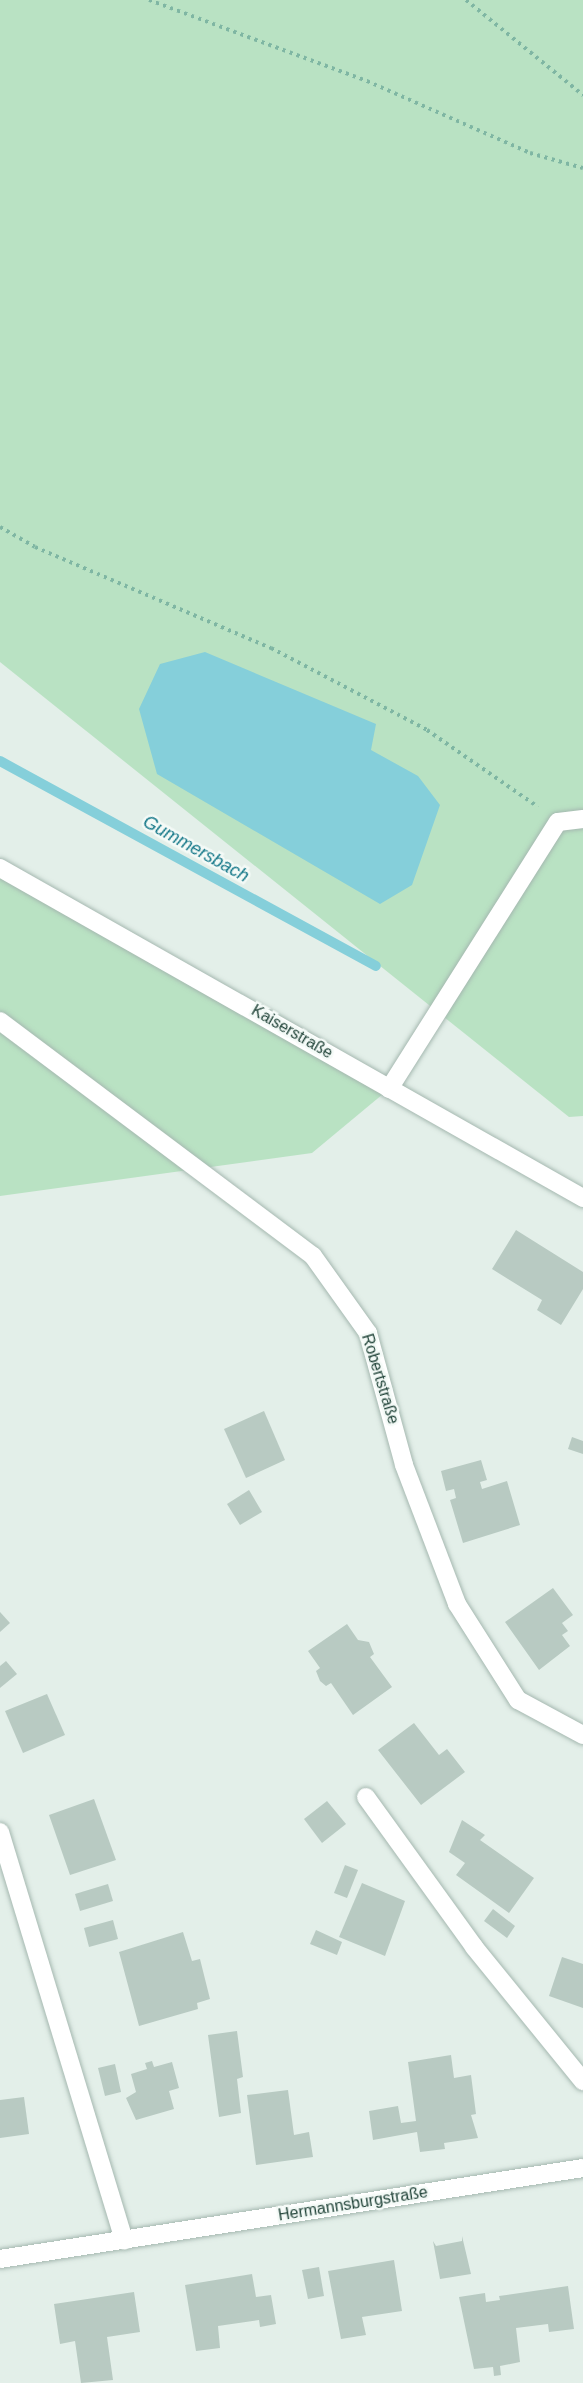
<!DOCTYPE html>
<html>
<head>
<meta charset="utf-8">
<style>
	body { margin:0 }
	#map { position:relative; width:583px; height:2383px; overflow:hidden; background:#e3efe9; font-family:Helvetica,sans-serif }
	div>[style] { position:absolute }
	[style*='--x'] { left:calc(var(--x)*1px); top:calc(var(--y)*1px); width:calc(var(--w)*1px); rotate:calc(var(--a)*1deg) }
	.green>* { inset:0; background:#b9e2c3 }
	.water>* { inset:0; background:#85cfda }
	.stream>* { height:10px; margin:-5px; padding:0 5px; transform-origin:5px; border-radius:5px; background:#85cfda }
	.building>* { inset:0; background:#b8cac2 }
	.path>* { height:4px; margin-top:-2px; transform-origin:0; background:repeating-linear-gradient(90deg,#7fb6a3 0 3px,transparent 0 7.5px) }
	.roads { filter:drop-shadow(0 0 2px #a5b8b0) drop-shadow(0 0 2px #a5b8b0) }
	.minor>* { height:18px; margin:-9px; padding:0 9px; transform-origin:9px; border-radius:9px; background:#fff }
	.tertiary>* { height:18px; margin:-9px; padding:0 9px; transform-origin:9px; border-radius:9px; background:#fff }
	span { translate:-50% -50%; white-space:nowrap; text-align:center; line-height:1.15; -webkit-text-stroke:5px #f4faf7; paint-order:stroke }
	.street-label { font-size:16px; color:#204338 }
	.water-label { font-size:18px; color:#127687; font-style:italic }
</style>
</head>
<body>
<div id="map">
	<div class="green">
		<div style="clip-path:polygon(0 0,583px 0,583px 1116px,569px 1117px,0 662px)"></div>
		<div style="clip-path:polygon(0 868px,389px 1089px,312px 1153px,0 1196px)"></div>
	</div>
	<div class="water">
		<div style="clip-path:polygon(205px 652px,376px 724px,371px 750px,418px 776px,440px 805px,412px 885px,380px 904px,157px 774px,139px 709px,160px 664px)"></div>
	</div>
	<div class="stream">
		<div style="--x:0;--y:761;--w:428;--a:28.6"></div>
	</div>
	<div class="building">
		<div style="clip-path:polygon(516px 1230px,583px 1272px,583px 1289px,561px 1325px,537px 1310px,542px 1300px,492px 1269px)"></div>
		<div style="clip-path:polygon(264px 1411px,285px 1460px,246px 1478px,224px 1429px)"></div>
		<div style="clip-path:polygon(572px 1437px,583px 1441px,583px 1454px,568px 1449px)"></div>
		<div style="clip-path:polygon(481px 1460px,487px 1480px,480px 1482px,482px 1489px,507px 1481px,520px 1525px,463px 1543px,450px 1500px,456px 1498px,454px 1489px,446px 1491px,441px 1471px)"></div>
		<div style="clip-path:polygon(249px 1490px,262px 1512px,240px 1525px,227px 1504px)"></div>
		<div style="clip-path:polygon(553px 1588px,573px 1615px,562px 1623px,568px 1631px,562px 1635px,570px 1646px,539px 1670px,505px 1622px)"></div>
		<div style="clip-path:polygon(0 1612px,10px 1623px,0 1632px)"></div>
		<div style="clip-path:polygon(347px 1624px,358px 1640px,369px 1642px,374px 1654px,370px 1657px,392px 1687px,353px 1715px,331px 1683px,326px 1686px,320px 1681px,316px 1671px,320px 1668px,308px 1651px)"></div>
		<div style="clip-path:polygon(6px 1661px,17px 1674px,0 1688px,0 1666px)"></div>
		<div style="clip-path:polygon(47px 1694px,65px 1735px,23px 1753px,5px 1711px)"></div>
		<div style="clip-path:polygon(414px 1723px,439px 1755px,447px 1749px,465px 1772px,421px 1805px,378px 1750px)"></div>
		<div style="clip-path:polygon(94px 1799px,116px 1860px,70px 1875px,49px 1815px)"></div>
		<div style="clip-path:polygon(327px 1801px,346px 1824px,322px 1843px,304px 1819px)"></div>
		<div style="clip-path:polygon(462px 1820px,485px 1835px,480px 1840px,534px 1878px,509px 1913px,456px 1875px,465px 1863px,449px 1852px)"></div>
		<div style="clip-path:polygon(345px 1865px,358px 1870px,347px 1898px,334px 1893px)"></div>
		<div style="clip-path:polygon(362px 1883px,405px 1901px,385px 1956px,339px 1937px)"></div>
		<div style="clip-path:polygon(108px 1884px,113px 1901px,80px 1911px,75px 1894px)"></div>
		<div style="clip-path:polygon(493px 1909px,515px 1926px,507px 1938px,484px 1921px)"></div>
		<div style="clip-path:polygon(113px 1920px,118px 1939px,89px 1947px,84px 1928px)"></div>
		<div style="clip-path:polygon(316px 1930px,342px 1942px,337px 1955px,310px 1944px)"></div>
		<div style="clip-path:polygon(183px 1932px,192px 1961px,200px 1959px,210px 1999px,197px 2003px,198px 2009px,139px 2026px,119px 1952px)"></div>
		<div style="clip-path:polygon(562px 1957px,583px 1964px,583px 2008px,549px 1996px)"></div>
		<div style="clip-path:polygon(237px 2031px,243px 2077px,237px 2079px,241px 2113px,219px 2117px,208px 2035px)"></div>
		<div style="clip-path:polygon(451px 2055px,454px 2078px,471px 2075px,476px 2114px,471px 2115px,478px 2138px,444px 2143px,445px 2149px,420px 2152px,417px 2132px,373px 2140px,369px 2111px,398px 2106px,401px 2123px,416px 2121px,408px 2062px)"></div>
		<div style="clip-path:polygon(152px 2061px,154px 2067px,172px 2062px,179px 2088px,169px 2091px,174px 2109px,136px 2120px,126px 2098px,136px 2092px,131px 2074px,147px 2069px,145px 2063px)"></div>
		<div style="clip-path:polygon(115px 2064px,121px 2092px,105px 2096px,98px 2068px)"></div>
		<div style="clip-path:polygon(288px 2090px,294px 2135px,309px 2132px,313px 2157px,256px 2165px,247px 2095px)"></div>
		<div style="clip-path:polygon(24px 2097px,29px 2134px,0 2138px,0 2100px)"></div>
		<div style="clip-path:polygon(462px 2236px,471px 2274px,440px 2279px,433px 2241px,436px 2246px,462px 2241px)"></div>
		<div style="clip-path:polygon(394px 2260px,402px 2311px,362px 2317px,366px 2335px,341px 2339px,328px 2271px)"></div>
		<div style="clip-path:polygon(319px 2267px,324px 2296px,308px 2299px,302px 2270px)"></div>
		<div style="clip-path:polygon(252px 2274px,256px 2297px,271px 2295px,276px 2324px,260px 2327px,259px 2320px,218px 2326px,220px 2348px,196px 2351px,185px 2285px)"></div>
		<div style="clip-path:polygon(568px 2286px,574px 2329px,549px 2332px,548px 2324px,516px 2328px,520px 2362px,500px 2366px,501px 2375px,494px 2376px,493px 2367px,474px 2369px,459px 2297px,485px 2293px,486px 2302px,500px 2300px,499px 2296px)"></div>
		<div style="clip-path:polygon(134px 2292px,140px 2332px,107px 2337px,113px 2380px,81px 2383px,75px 2341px,60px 2344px,54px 2304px)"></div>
	</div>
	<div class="path">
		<div style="--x:149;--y:0;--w:233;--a:20.4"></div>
		<div style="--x:367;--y:81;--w:178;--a:23.8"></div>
		<div style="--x:530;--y:153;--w:55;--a:15.8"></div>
		<div style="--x:466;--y:0;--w:151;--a:39.1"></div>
		<div style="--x:0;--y:527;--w:40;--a:29.7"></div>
		<div style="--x:35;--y:547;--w:257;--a:23.2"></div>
		<div style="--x:271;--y:648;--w:176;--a:27.7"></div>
		<div style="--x:427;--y:730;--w:135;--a:34.7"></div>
	</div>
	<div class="roads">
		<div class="minor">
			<div style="--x:0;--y:1021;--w:391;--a:36.9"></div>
			<div style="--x:313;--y:1256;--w:95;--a:54.5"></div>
			<div style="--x:368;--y:1333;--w:137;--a:74.7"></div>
			<div style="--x:404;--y:1465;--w:149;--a:69.1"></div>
			<div style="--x:457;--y:1604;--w:114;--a:57.6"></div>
			<div style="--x:518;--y:1700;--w:74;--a:28.3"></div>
			<div style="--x:389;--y:1089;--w:316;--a:-57.7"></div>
			<div style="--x:558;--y:822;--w:25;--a:-7"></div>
			<div style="--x:366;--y:1797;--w:185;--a:54.2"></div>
			<div style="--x:474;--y:1947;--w:173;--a:50.9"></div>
			<div style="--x:0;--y:1832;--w:427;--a:73.1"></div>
			<div style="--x:0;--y:2259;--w:590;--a:-8.87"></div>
		</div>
		<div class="tertiary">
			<div style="--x:0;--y:868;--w:670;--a:29.51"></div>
		</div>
	</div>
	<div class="street-label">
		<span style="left:292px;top:1032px;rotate:30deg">Kaiserstraße</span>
		<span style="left:380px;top:1379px;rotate:73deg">Robertstraße</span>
		<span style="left:353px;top:2204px;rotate:-9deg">Hermannsburgstraße</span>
	</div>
	<div class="water-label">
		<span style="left:196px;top:849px;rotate:29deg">Gummersbach</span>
	</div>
</div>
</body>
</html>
